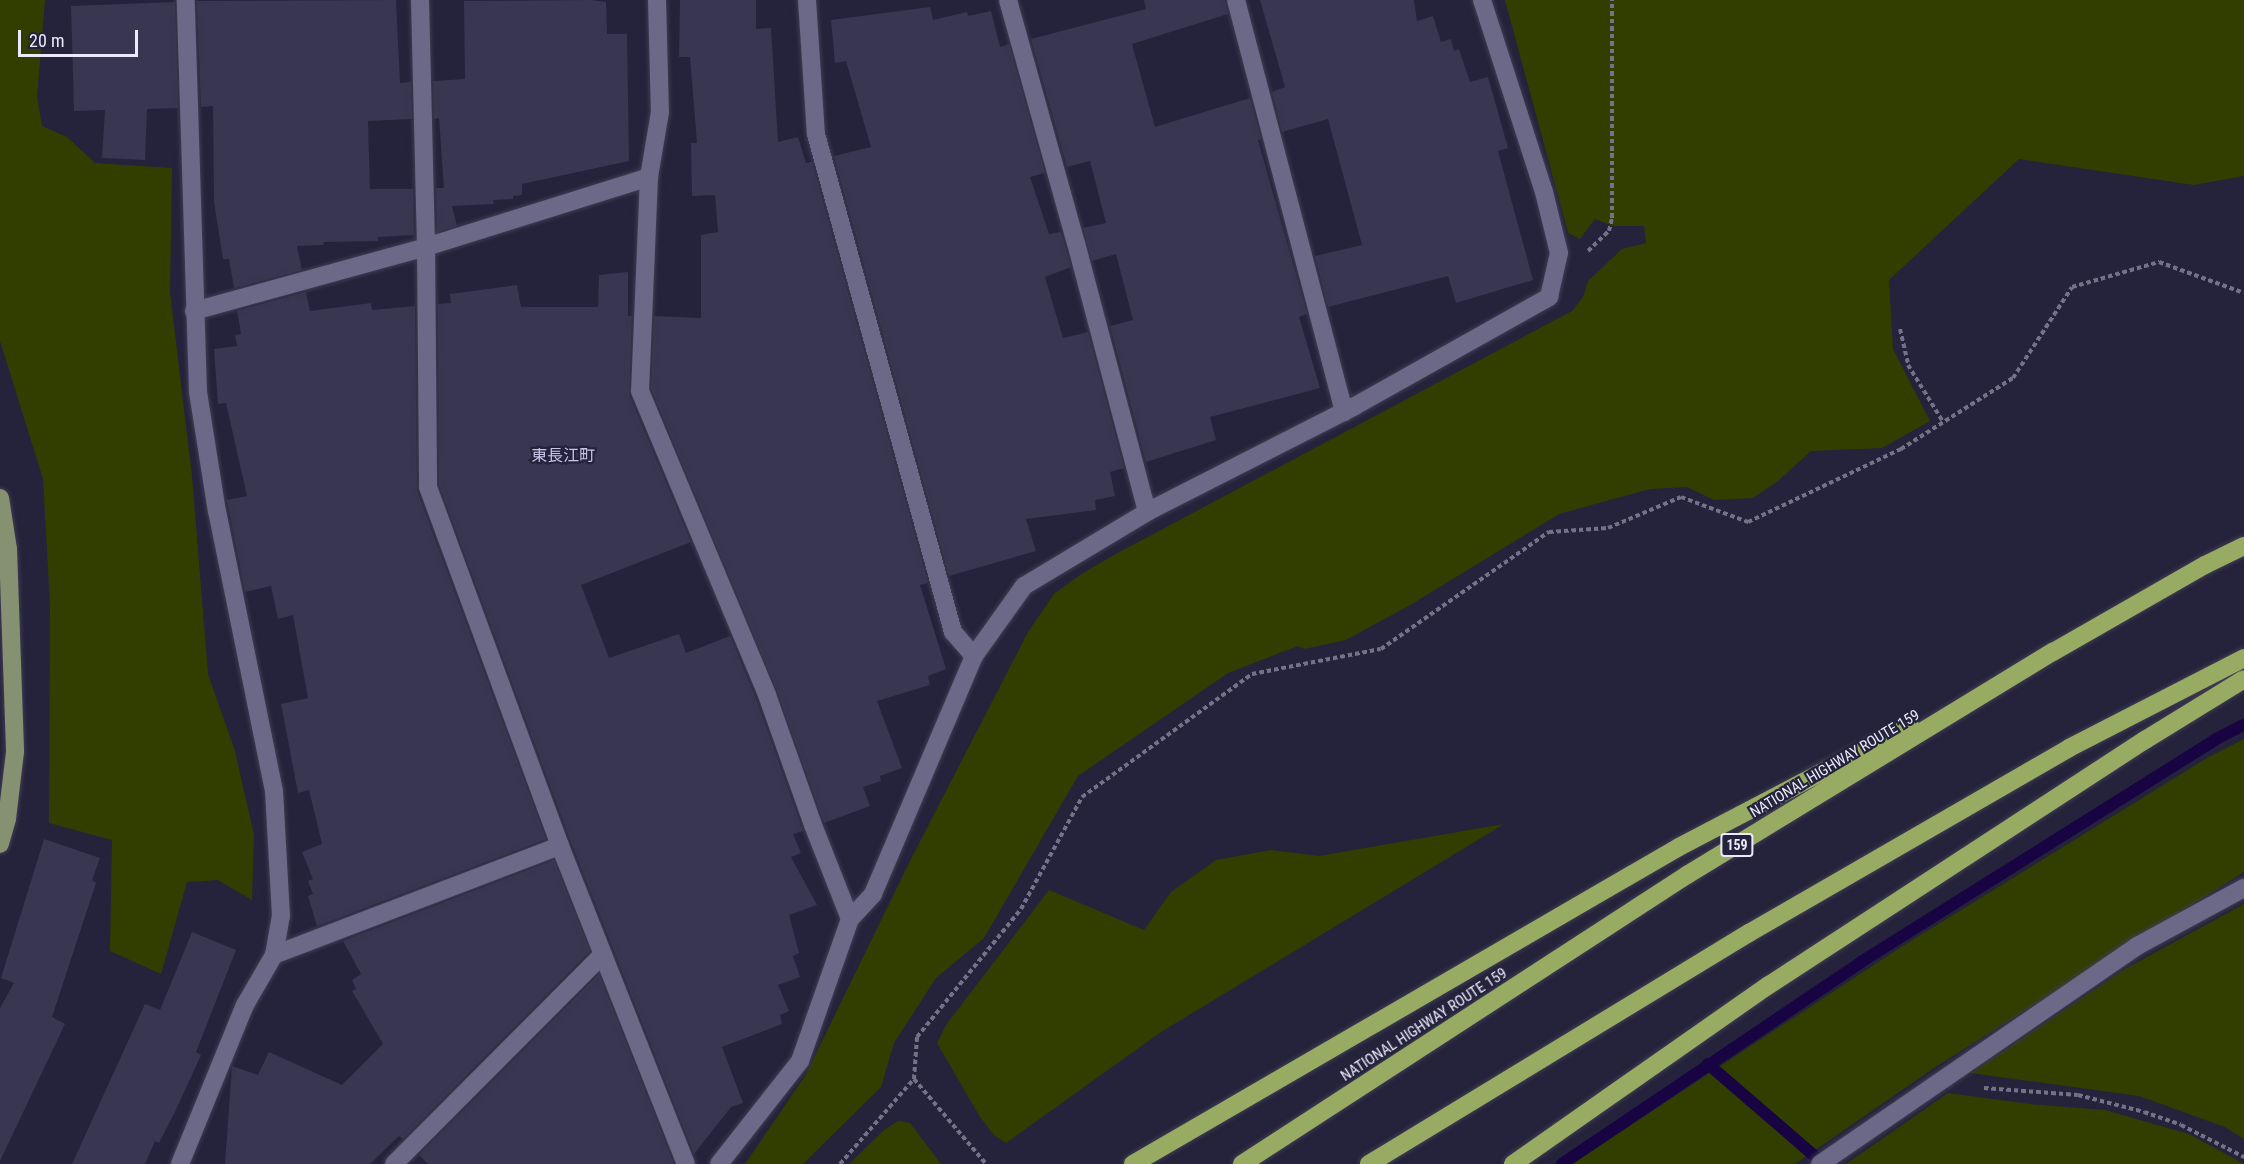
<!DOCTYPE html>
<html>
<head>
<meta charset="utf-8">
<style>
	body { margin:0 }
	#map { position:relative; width:2244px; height:1164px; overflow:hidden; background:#25223b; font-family:"Roboto Condensed","Noto Sans JP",sans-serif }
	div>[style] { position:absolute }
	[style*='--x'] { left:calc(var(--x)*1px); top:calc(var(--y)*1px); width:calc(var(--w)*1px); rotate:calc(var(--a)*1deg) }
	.green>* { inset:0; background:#323e00 }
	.stream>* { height:12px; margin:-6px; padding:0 6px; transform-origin:6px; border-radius:6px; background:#180443 }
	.building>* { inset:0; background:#383650 }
	.path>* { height:4px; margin-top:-2px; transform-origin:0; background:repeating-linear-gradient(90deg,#747288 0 4.5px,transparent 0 7.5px) }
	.roads { filter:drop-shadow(0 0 2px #3f3c52) drop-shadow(0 0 2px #3f3c52) }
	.minor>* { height:18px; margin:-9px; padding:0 9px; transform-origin:9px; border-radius:9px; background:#6b6987 }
	.major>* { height:18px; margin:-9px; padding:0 9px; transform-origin:9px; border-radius:9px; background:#869171 }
	.highway>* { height:18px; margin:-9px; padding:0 9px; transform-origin:9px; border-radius:9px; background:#98ab62 }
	span { translate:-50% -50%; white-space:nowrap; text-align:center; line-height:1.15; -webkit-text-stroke:4.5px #25223b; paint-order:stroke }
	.shield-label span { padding:2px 4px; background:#25223b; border:2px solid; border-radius:4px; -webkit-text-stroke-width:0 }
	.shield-label { font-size:14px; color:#ebeafc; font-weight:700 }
	.street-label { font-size:15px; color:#ebeafc }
	.neighbourhood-label { font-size:16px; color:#c8c6e7 }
	.scale { position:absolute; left:18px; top:30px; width:120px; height:27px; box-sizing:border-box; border:3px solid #ebeafc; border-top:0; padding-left:8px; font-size:18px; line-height:21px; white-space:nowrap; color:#ebeafc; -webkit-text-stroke:4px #25223b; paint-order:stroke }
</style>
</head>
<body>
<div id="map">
	<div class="green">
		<div style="clip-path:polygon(0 0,45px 0,37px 96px,42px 126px,67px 137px,95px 163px,172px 168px,170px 292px,192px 476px,208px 674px,235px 751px,254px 835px,252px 900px,218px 880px,187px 882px,161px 974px,110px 951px,112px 840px,49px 823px,50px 604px,43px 479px,0 341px)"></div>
		<div style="clip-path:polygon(1505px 0,2244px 0,2244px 176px,2194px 185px,2019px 159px,1889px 280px,1893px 349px,1930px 421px,1882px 448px,1811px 451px,1778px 481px,1753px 498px,1714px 500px,1687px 487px,1650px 489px,1559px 514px,1412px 604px,1346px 640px,1304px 649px,1298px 646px,1228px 673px,1078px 776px,984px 938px,936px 978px,894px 1043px,881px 1087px,803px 1164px,745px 1164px,805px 1076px,911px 859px,1028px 632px,1054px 594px,1080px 575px,1114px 555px,1572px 311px,1583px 297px,1588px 281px,1622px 249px,1646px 243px,1644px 226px,1613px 226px,1595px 219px,1580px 239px,1568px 233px)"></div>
		<div style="clip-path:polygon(2244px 739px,2244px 872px,1934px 1068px,1795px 1164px,1572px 1164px,1898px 949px,2207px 758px)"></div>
		<div style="clip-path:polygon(1504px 824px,1161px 1032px,1006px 1143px,994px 1135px,980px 1117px,937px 1043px,946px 1025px,1049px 890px,1144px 930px,1171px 892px,1216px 860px,1271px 850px,1319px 856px)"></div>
		<div style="clip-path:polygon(2244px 904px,2244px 1139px,2225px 1127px,2139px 1096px,1971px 1073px,2125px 969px)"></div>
		<div style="clip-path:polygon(1948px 1093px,2030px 1104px,2105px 1110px,2189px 1134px,2244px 1164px,1846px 1164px)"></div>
		<div style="clip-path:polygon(898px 1121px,910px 1123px,941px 1164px,849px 1164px,884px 1130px)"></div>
	</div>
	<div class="stream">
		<div style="--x:1708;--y:1064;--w:153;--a:40.8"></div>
		<div style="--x:1562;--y:1164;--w:361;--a:-34"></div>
		<div style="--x:1861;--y:962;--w:419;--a:-32.1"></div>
		<div style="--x:2216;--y:739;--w:31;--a:-27"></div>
	</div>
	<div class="building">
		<div style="clip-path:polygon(396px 0,400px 83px,411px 82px,412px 119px,368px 121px,370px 189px,413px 189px,414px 235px,378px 237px,378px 241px,324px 242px,323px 245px,297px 246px,302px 270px,234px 288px,229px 259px,223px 259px,214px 202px,213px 106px,201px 107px,197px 1px)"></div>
		<div style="clip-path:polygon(591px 0,606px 2px,607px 34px,627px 34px,629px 161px,522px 184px,522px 195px,513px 196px,513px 199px,493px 200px,494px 204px,452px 206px,457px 226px,437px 232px,436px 188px,444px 188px,439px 118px,434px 119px,433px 81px,465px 79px,464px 1px)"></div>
		<div style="clip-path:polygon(680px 0,756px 0,756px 29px,771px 28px,778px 142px,798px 137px,806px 163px,812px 162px,928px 583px,920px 585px,946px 669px,928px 676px,930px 685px,877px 701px,902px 768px,880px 776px,881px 781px,863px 787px,870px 806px,824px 823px,777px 691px,651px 389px,654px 316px,701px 318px,701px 235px,718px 232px,715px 195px,692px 196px,691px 143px,697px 143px,690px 57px,679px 57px)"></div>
		<div style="clip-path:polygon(1144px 0,1225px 0,1228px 14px,1132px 44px,1155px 127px,1250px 98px,1261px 139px,1258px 140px,1307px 314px,1299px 317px,1320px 388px,1210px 417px,1216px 440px,1146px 462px,1110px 326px,1133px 320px,1116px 254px,1092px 261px,1083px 228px,1106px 223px,1090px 161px,1067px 167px,1031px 39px,1146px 9px)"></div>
		<div style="clip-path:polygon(1260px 0,1414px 0,1417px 21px,1433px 16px,1441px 42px,1451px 39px,1454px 51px,1459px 49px,1470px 82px,1488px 77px,1508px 148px,1498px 151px,1533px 280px,1456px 303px,1448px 276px,1328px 307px,1315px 256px,1362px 245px,1328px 119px,1282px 132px,1272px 92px,1285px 87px)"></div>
		<div style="clip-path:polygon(175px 2px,178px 108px,147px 109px,145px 160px,102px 158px,105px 110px,74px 111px,71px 6px)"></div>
		<div style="clip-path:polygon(930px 7px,933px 20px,967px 12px,968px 16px,991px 11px,1000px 47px,1009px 44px,1045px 173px,1030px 177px,1049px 234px,1061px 232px,1071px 267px,1045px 277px,1063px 338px,1088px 332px,1124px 468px,1110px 472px,1115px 496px,1095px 500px,1096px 510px,1026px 519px,1036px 551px,949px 576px,834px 156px,871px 147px,846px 61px,835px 63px,831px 20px)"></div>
		<div style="clip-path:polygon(628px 272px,628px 316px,632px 316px,629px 395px,691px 542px,581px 585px,609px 658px,679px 634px,686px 653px,730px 636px,756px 699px,803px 831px,793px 834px,801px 853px,791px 857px,817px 905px,789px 915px,799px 953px,793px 956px,800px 977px,778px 985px,789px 1011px,780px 1015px,782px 1024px,722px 1047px,743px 1103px,731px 1107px,694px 1154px,571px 842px,439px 485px,438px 304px,451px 303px,450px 294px,517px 285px,521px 307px,598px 307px,599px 275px)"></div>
		<div style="clip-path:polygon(306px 292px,310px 311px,371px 303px,372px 310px,415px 306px,417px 491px,546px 839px,317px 926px,308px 896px,313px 894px,308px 881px,313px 879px,302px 852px,322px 844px,309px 790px,298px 793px,281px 704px,308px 698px,293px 615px,278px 619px,271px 586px,245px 592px,227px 500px,247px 496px,226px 403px,218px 404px,214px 349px,237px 346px,235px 335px,241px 334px,237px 311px)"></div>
		<div style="clip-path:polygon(44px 839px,100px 858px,92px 880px,96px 883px,52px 1017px,65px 1024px,0 1161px,0 1008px,14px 983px,1px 978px)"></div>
		<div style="clip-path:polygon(554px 860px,590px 951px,403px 1139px,399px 1136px,370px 1164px,225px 1164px,232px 1066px,258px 1075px,269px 1052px,342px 1085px,383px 1044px,352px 991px,356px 989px,352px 980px,361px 974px,343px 941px)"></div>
		<div style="clip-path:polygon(192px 932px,236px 950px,196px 1052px,201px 1055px,175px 1112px,159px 1143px,155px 1141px,145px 1164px,72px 1164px,145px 1004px,160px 1010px)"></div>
		<div style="clip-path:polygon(599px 974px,674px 1164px,428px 1164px,419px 1155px)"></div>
	</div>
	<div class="path">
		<div style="--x:1588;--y:251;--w:29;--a:-44"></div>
		<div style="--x:1609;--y:231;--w:13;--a:-77"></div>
		<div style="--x:1612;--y:218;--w:218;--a:-90"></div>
		<div style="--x:1900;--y:329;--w:37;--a:77"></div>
		<div style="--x:1908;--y:365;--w:67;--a:58.4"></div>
		<div style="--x:914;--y:1079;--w:111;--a:49.7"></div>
		<div style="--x:1984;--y:1088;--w:94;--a:4.3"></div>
		<div style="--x:2078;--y:1095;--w:68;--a:14.4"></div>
		<div style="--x:2144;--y:1112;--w:39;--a:19"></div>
		<div style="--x:2181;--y:1125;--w:71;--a:26.9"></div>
		<div style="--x:840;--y:1164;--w:113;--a:-49"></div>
		<div style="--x:914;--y:1079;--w:42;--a:-85.9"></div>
		<div style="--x:917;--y:1037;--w:165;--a:-50.9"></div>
		<div style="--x:1021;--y:909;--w:128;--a:-61.4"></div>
		<div style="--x:1082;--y:797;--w:210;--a:-35.9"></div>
		<div style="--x:1252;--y:674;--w:131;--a:-11"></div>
		<div style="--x:1381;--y:649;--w:205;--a:-34.9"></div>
		<div style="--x:1549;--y:532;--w:59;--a:-3.9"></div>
		<div style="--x:1608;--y:528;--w:79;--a:-23"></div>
		<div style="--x:1681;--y:497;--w:72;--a:20.5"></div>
		<div style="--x:1748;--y:522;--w:170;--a:-25.5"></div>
		<div style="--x:1901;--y:449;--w:133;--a:-32.4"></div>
		<div style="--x:2013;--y:378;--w:108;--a:-57"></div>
		<div style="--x:2072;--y:287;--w:91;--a:-16"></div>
		<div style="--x:2159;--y:262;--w:90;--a:20"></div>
	</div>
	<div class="roads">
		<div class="minor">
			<div style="--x:420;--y:0;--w:247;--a:88.6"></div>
			<div style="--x:426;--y:247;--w:240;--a:89.5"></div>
			<div style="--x:428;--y:487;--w:382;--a:69.8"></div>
			<div style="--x:560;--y:846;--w:342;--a:68.4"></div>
			<div style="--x:657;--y:0;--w:112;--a:88.5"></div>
			<div style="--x:660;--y:112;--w:66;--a:99.6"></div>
			<div style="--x:649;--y:177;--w:214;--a:92.4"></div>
			<div style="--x:640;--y:391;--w:329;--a:67.3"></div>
			<div style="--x:767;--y:695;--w:138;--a:70.5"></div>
			<div style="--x:813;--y:825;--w:101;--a:68.5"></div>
			<div style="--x:807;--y:0;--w:134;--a:86.2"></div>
			<div style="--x:816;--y:134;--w:517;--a:74.62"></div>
			<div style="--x:953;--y:632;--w:32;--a:49"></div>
			<div style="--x:1008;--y:0;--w:252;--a:74.4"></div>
			<div style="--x:1076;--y:243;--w:278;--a:75.2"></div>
			<div style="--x:1236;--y:0;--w:426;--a:75.3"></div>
			<div style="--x:194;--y:311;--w:241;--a:-15.4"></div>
			<div style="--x:426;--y:247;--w:234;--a:-17.4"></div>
			<div style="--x:274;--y:955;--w:306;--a:-20.9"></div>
			<div style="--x:180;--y:1164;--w:172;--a:-67.8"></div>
			<div style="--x:245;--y:1005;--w:58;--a:-59.9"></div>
			<div style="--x:274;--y:955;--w:40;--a:-80"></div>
			<div style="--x:281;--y:916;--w:125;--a:-93.2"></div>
			<div style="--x:274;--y:791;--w:285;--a:-101.5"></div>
			<div style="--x:217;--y:512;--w:121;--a:-99"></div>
			<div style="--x:198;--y:392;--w:392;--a:-91.8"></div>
			<div style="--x:394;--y:1164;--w:295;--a:-45.1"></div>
			<div style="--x:719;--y:1164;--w:131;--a:-51.8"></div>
			<div style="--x:800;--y:1061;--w:151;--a:-70.6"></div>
			<div style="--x:850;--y:919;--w:34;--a:-47"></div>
			<div style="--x:873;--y:894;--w:259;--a:-67"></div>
			<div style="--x:974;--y:656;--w:86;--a:-54.5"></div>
			<div style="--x:1024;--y:586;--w:144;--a:-31"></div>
			<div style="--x:1147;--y:512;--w:233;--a:-27"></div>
			<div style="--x:1355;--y:406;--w:223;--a:-29.3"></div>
			<div style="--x:1549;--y:297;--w:45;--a:-77.2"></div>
			<div style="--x:1559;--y:253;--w:63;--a:-103.8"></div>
			<div style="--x:1544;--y:192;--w:202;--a:-107.9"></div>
			<div style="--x:1820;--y:1164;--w:385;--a:-34.5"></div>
			<div style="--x:2137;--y:946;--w:122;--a:-28.5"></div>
		</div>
		<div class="major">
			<div style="--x:0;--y:498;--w:52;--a:81.1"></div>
			<div style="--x:8;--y:549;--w:203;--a:88"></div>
			<div style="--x:15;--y:752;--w:67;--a:96.8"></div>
			<div style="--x:7;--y:819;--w:26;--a:106"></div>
		</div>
		<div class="highway">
			<div style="--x:1133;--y:1164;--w:631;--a:-30.14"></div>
			<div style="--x:1679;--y:847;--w:261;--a:-27.6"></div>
			<div style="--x:1242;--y:1164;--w:531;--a:-33"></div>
			<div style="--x:1687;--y:875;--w:429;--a:-31.4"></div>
			<div style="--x:2053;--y:652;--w:175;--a:-29.8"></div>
			<div style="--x:2205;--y:565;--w:43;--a:-26"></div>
			<div style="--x:1369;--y:1164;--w:445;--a:-31.3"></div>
			<div style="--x:1749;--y:933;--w:370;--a:-30"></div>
			<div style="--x:2069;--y:748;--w:197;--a:-27.2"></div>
			<div style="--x:1513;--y:1164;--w:312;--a:-35"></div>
			<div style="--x:1769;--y:985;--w:449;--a:-33.1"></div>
			<div style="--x:2145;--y:740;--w:116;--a:-31.6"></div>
		</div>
	</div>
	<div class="shield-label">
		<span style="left:1737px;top:845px">159</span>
	</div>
	<div class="street-label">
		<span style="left:1835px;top:764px;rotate:-31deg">NATIONAL HIGHWAY ROUTE 159</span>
		<span style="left:1424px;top:1025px;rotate:-33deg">NATIONAL HIGHWAY ROUTE 159</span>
	</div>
	<div class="neighbourhood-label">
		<span style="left:563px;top:456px">東長江町</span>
	</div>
	<div class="scale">20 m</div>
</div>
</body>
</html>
